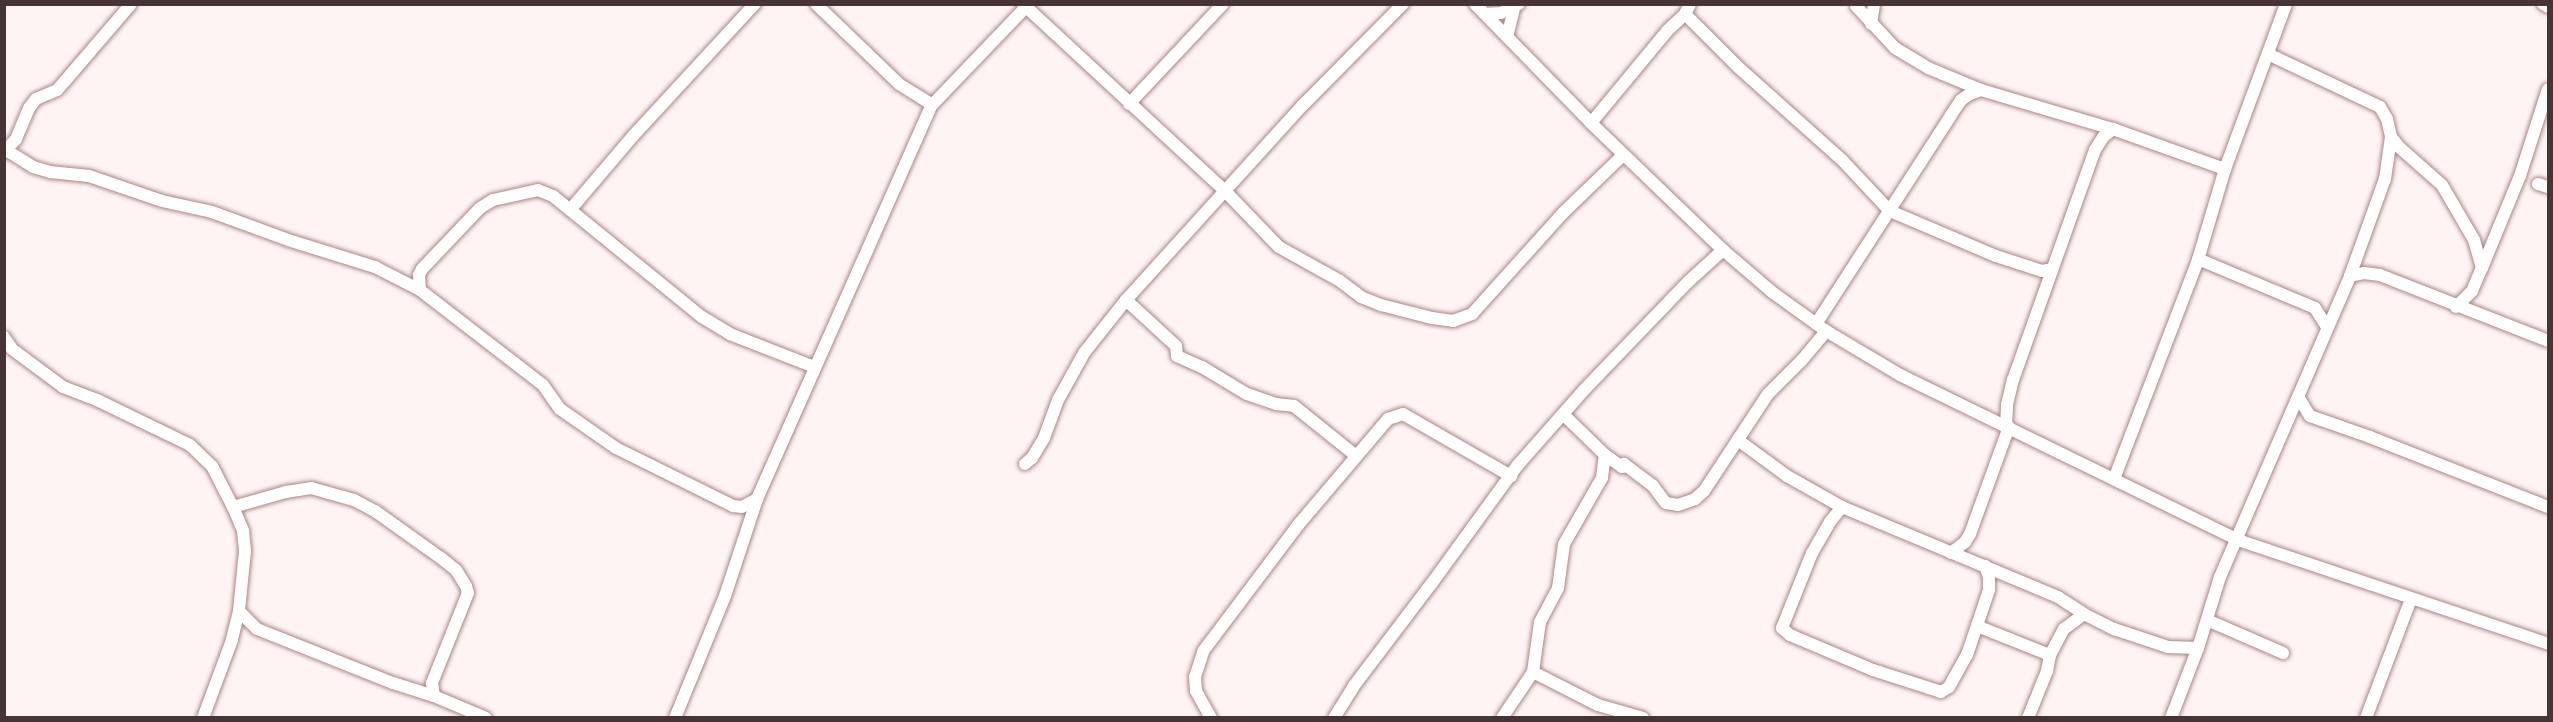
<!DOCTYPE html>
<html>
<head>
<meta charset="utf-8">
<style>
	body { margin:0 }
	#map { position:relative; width:2553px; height:722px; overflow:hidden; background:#fdf4f3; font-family:Signika,sans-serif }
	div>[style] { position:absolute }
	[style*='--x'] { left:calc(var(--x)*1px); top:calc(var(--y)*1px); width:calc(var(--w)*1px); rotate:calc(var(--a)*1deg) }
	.roads { filter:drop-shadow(0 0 2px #ab8482) drop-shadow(0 0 2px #ab8482) }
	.minor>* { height:12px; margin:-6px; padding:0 6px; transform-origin:6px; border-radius:6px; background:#fff }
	span { translate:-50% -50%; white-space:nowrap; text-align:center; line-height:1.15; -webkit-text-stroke:6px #fff; paint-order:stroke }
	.frame { position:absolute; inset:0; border:6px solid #463534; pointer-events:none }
</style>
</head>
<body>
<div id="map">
	<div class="roads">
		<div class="minor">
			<div style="--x:816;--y:4;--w:115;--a:43.9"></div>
			<div style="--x:899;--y:84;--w:39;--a:32"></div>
			<div style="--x:1023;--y:4;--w:277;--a:42.8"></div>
			<div style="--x:1226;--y:192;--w:76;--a:46.1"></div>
			<div style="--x:1279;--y:247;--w:70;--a:29.1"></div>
			<div style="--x:1340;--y:281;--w:26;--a:37"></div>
			<div style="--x:1361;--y:297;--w:22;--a:22"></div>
			<div style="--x:1381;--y:305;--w:53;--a:14.3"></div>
			<div style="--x:1432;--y:318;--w:21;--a:8"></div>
			<div style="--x:1453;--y:321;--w:20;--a:-20"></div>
			<div style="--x:1472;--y:314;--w:135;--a:-48"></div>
			<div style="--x:1562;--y:214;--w:85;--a:-44"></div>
			<div style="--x:1475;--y:4;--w:166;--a:45.7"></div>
			<div style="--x:1591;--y:123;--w:183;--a:43.9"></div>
			<div style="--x:1723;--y:250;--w:65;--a:40.6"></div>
			<div style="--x:1772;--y:292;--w:67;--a:35.8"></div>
			<div style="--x:1826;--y:331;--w:86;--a:30.7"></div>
			<div style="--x:1900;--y:375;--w:376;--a:26"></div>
			<div style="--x:2238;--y:540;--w:327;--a:18.5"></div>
			<div style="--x:2543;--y:4;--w:6;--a:31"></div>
			<div style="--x:1856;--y:6;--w:57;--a:47.1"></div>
			<div style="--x:1895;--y:48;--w:39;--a:31"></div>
			<div style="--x:1928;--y:68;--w:57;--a:22.5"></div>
			<div style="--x:1485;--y:14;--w:16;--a:-4"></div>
			<div style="--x:1501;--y:13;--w:20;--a:-27"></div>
			<div style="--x:1685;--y:14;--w:75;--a:45"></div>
			<div style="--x:1738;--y:67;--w:141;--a:41.8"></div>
			<div style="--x:1843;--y:161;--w:69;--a:46.8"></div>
			<div style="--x:1890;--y:211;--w:115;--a:23"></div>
			<div style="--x:1996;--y:256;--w:48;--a:18.1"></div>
			<div style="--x:2042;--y:271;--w:10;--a:-11"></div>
			<div style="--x:1871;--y:24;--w:20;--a:-81"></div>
			<div style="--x:1507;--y:37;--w:29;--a:-76"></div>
			<div style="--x:2268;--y:54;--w:124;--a:25.3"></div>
			<div style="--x:2380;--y:107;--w:14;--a:60"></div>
			<div style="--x:2387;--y:119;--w:18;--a:77"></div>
			<div style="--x:2391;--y:137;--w:13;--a:51"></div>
			<div style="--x:2399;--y:147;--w:57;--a:41.5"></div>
			<div style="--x:2442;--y:185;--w:64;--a:59.8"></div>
			<div style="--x:2474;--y:240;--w:29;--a:74"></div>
			<div style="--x:1129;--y:104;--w:137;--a:-46.8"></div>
			<div style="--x:1591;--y:123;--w:119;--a:-50.4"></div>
			<div style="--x:1667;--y:31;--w:25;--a:-43"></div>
			<div style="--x:1685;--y:14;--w:11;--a:-63"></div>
			<div style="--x:6;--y:150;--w:32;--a:32"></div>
			<div style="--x:33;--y:167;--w:18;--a:16"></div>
			<div style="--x:50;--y:172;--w:39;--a:6"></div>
			<div style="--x:89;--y:176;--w:77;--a:18.9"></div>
			<div style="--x:162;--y:201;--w:51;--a:12.4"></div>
			<div style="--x:212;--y:212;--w:81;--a:20.2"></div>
			<div style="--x:288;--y:240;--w:91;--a:17.2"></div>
			<div style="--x:375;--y:267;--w:51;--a:27.1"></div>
			<div style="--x:420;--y:290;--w:155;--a:37.7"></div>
			<div style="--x:543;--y:385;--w:29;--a:55"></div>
			<div style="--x:560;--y:409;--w:68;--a:34.9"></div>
			<div style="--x:616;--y:448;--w:131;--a:26.4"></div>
			<div style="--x:733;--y:506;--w:9;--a:6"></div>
			<div style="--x:742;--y:507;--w:17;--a:-28"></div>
			<div style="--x:4;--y:152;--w:18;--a:-47"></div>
			<div style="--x:16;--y:139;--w:34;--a:-67"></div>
			<div style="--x:29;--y:108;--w:11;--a:-52"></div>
			<div style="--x:36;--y:99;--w:23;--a:-23"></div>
			<div style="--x:57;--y:90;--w:12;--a:-48"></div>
			<div style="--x:65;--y:81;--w:101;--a:-49.4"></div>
			<div style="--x:2538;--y:184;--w:10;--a:17"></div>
			<div style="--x:570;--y:210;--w:97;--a:-49.6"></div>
			<div style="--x:633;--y:136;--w:180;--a:-47.3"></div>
			<div style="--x:2198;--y:259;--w:127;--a:22.7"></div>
			<div style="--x:2315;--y:308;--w:22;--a:58"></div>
			<div style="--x:2350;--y:276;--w:103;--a:-70.2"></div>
			<div style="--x:2385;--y:179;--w:42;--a:-81.9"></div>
			<div style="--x:420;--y:290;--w:15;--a:-94"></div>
			<div style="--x:419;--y:275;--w:7;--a:-63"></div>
			<div style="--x:422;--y:269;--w:84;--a:-46.4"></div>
			<div style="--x:480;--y:208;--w:15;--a:-32"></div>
			<div style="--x:493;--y:200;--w:46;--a:-12.5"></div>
			<div style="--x:538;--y:190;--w:16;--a:22"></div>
			<div style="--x:553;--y:196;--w:192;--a:39.1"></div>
			<div style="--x:702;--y:317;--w:33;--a:31"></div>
			<div style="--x:730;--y:334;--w:90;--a:21.4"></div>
			<div style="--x:1126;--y:300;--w:68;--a:42.6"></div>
			<div style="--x:1176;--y:346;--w:10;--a:84"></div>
			<div style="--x:1177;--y:356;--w:27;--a:24"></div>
			<div style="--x:1202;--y:367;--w:52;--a:31"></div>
			<div style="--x:1247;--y:394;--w:31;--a:19"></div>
			<div style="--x:1276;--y:404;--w:18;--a:6"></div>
			<div style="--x:1294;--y:406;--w:78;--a:38.8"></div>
			<div style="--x:2456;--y:307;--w:23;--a:-45"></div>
			<div style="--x:2472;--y:291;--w:25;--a:-67"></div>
			<div style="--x:2482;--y:268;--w:100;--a:-67.6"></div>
			<div style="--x:2520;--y:176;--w:91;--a:-72.2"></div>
			<div style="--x:1816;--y:324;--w:249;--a:-57.1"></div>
			<div style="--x:1951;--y:115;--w:18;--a:-56"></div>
			<div style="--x:1961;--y:100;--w:11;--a:-34"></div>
			<div style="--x:1970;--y:94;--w:12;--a:-20"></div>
			<div style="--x:1981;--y:90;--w:138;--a:16.5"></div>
			<div style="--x:4;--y:337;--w:14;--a:56"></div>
			<div style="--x:12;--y:349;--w:64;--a:36.7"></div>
			<div style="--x:63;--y:387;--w:36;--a:21"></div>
			<div style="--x:97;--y:400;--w:103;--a:25.8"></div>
			<div style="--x:190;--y:445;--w:30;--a:44"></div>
			<div style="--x:212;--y:466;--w:46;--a:62.9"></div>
			<div style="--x:233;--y:507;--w:26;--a:67"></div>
			<div style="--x:243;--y:531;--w:20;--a:84"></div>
			<div style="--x:245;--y:551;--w:60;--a:95.7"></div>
			<div style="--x:239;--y:611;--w:30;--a:104"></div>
			<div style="--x:232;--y:640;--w:83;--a:110.4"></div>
			<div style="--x:2299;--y:398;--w:21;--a:59"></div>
			<div style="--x:2310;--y:416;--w:64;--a:19.3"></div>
			<div style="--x:2370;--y:437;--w:191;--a:21.5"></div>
			<div style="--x:1563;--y:414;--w:59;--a:44.3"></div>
			<div style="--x:1605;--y:455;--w:21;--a:35"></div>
			<div style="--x:1622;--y:467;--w:4;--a:-56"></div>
			<div style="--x:1624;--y:464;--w:36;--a:37"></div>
			<div style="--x:1653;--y:486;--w:21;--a:53"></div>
			<div style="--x:1666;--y:503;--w:12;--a:9"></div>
			<div style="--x:1678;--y:505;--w:18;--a:-19"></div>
			<div style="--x:1695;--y:499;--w:12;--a:-42"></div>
			<div style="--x:1704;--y:491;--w:116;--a:-56.6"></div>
			<div style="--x:1768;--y:394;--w:48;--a:-45"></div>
			<div style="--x:1802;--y:360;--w:38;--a:-50"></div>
			<div style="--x:2006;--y:426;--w:21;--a:-87"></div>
			<div style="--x:2007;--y:405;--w:26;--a:-77"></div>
			<div style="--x:2013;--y:380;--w:244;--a:-70.4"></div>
			<div style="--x:2095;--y:150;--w:15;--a:-58"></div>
			<div style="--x:2103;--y:137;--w:13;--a:-39"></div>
			<div style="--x:2113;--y:129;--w:119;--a:19.7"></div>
			<div style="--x:1738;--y:440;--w:61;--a:36.3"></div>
			<div style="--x:1787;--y:476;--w:63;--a:29.4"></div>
			<div style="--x:1842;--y:507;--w:234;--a:22.6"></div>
			<div style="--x:2058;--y:597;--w:31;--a:33"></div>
			<div style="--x:2084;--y:614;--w:34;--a:27"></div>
			<div style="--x:2114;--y:629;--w:57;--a:18.4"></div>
			<div style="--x:2168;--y:647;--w:30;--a:2"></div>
			<div style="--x:1025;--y:464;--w:9;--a:-41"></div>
			<div style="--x:1032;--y:458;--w:23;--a:-59"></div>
			<div style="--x:1044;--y:438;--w:40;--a:-69.8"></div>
			<div style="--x:1058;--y:400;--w:54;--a:-61"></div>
			<div style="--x:1084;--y:353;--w:68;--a:-51.6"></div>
			<div style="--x:1126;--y:300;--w:265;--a:-47.8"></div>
			<div style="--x:1304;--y:104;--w:141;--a:-45.3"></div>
			<div style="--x:2114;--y:479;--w:231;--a:-69"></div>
			<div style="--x:2197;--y:263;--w:98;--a:-73.4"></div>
			<div style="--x:2225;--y:169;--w:176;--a:-69.7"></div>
			<div style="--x:233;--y:507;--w:55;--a:-15.8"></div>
			<div style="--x:286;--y:492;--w:25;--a:-9"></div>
			<div style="--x:311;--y:488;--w:45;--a:15.6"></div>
			<div style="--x:354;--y:500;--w:24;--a:28"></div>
			<div style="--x:375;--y:511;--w:81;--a:35.5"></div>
			<div style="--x:441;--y:558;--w:19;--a:39"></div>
			<div style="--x:456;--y:570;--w:19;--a:58"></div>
			<div style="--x:466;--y:586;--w:7;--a:74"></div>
			<div style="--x:468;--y:593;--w:97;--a:111.8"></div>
			<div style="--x:432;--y:683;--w:13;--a:81"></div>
			<div style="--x:434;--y:696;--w:56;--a:22.9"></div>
			<div style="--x:1842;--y:507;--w:19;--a:129"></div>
			<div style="--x:1830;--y:522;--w:36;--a:120"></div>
			<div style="--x:1812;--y:553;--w:81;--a:111.8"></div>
			<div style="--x:1782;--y:628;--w:11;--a:41"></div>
			<div style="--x:1790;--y:635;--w:90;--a:22.9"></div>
			<div style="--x:1873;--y:670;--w:71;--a:17.9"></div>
			<div style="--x:1941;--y:692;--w:9;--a:-32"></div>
			<div style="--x:1949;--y:687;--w:37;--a:-61"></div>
			<div style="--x:1967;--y:655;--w:69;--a:-71.3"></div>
			<div style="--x:1989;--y:590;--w:13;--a:-90"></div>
			<div style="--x:1989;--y:577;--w:12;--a:-110"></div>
			<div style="--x:1951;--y:553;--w:18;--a:-38"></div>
			<div style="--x:1965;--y:542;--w:9;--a:-58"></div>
			<div style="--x:1970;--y:534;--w:114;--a:-70"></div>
			<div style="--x:239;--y:611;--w:25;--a:45"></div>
			<div style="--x:257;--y:629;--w:146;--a:21.7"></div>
			<div style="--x:393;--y:683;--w:43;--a:17.6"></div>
			<div style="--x:2207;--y:620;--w:83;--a:23.5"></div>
			<div style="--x:1977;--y:626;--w:79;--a:21.7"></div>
			<div style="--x:2050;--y:655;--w:30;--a:-62"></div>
			<div style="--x:2064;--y:629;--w:25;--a:-37"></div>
			<div style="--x:1533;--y:672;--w:73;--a:26.9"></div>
			<div style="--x:1598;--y:705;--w:47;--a:16.1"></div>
			<div style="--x:675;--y:718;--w:132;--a:-67.7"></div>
			<div style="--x:725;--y:596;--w:102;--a:-71.7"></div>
			<div style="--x:757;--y:499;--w:431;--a:-66.1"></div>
			<div style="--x:932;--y:105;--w:140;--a:-46.2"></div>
			<div style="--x:1211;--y:718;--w:31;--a:-119"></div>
			<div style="--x:1196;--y:691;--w:14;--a:-94"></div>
			<div style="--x:1195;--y:677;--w:28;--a:-72"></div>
			<div style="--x:1204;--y:650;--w:158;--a:-53"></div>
			<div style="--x:1299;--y:524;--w:138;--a:-49.7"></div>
			<div style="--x:1388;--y:419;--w:16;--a:-18"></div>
			<div style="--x:1403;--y:414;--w:125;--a:29.9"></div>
			<div style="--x:1334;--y:718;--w:36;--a:-58"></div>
			<div style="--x:1353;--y:687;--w:131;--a:-52.8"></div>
			<div style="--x:1432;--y:583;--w:145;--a:-54"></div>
			<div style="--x:1517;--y:466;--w:101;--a:-48.6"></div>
			<div style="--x:1584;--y:390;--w:151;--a:-46.1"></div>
			<div style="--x:1689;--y:281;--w:46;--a:-42.4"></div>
			<div style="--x:1502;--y:718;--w:55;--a:-56"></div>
			<div style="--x:1533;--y:672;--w:50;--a:-82"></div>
			<div style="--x:1540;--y:622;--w:38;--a:-62"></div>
			<div style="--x:1558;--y:588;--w:44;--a:-82.2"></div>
			<div style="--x:1564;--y:544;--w:76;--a:-60.1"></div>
			<div style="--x:1602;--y:478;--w:23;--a:-83"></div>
			<div style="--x:2028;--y:718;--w:51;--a:-68"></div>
			<div style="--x:2047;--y:671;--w:16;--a:-79"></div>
			<div style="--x:2171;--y:718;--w:75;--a:-68.9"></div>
			<div style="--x:2198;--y:648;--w:74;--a:-72.8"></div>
			<div style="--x:2220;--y:577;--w:328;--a:-66.6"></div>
			<div style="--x:2350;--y:276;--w:14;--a:-12"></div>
			<div style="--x:2364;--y:273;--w:16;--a:7"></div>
			<div style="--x:2380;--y:275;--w:180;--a:21.4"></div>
			<div style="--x:2366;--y:718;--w:127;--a:-69.3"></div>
		</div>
	</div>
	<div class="frame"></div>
</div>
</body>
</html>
